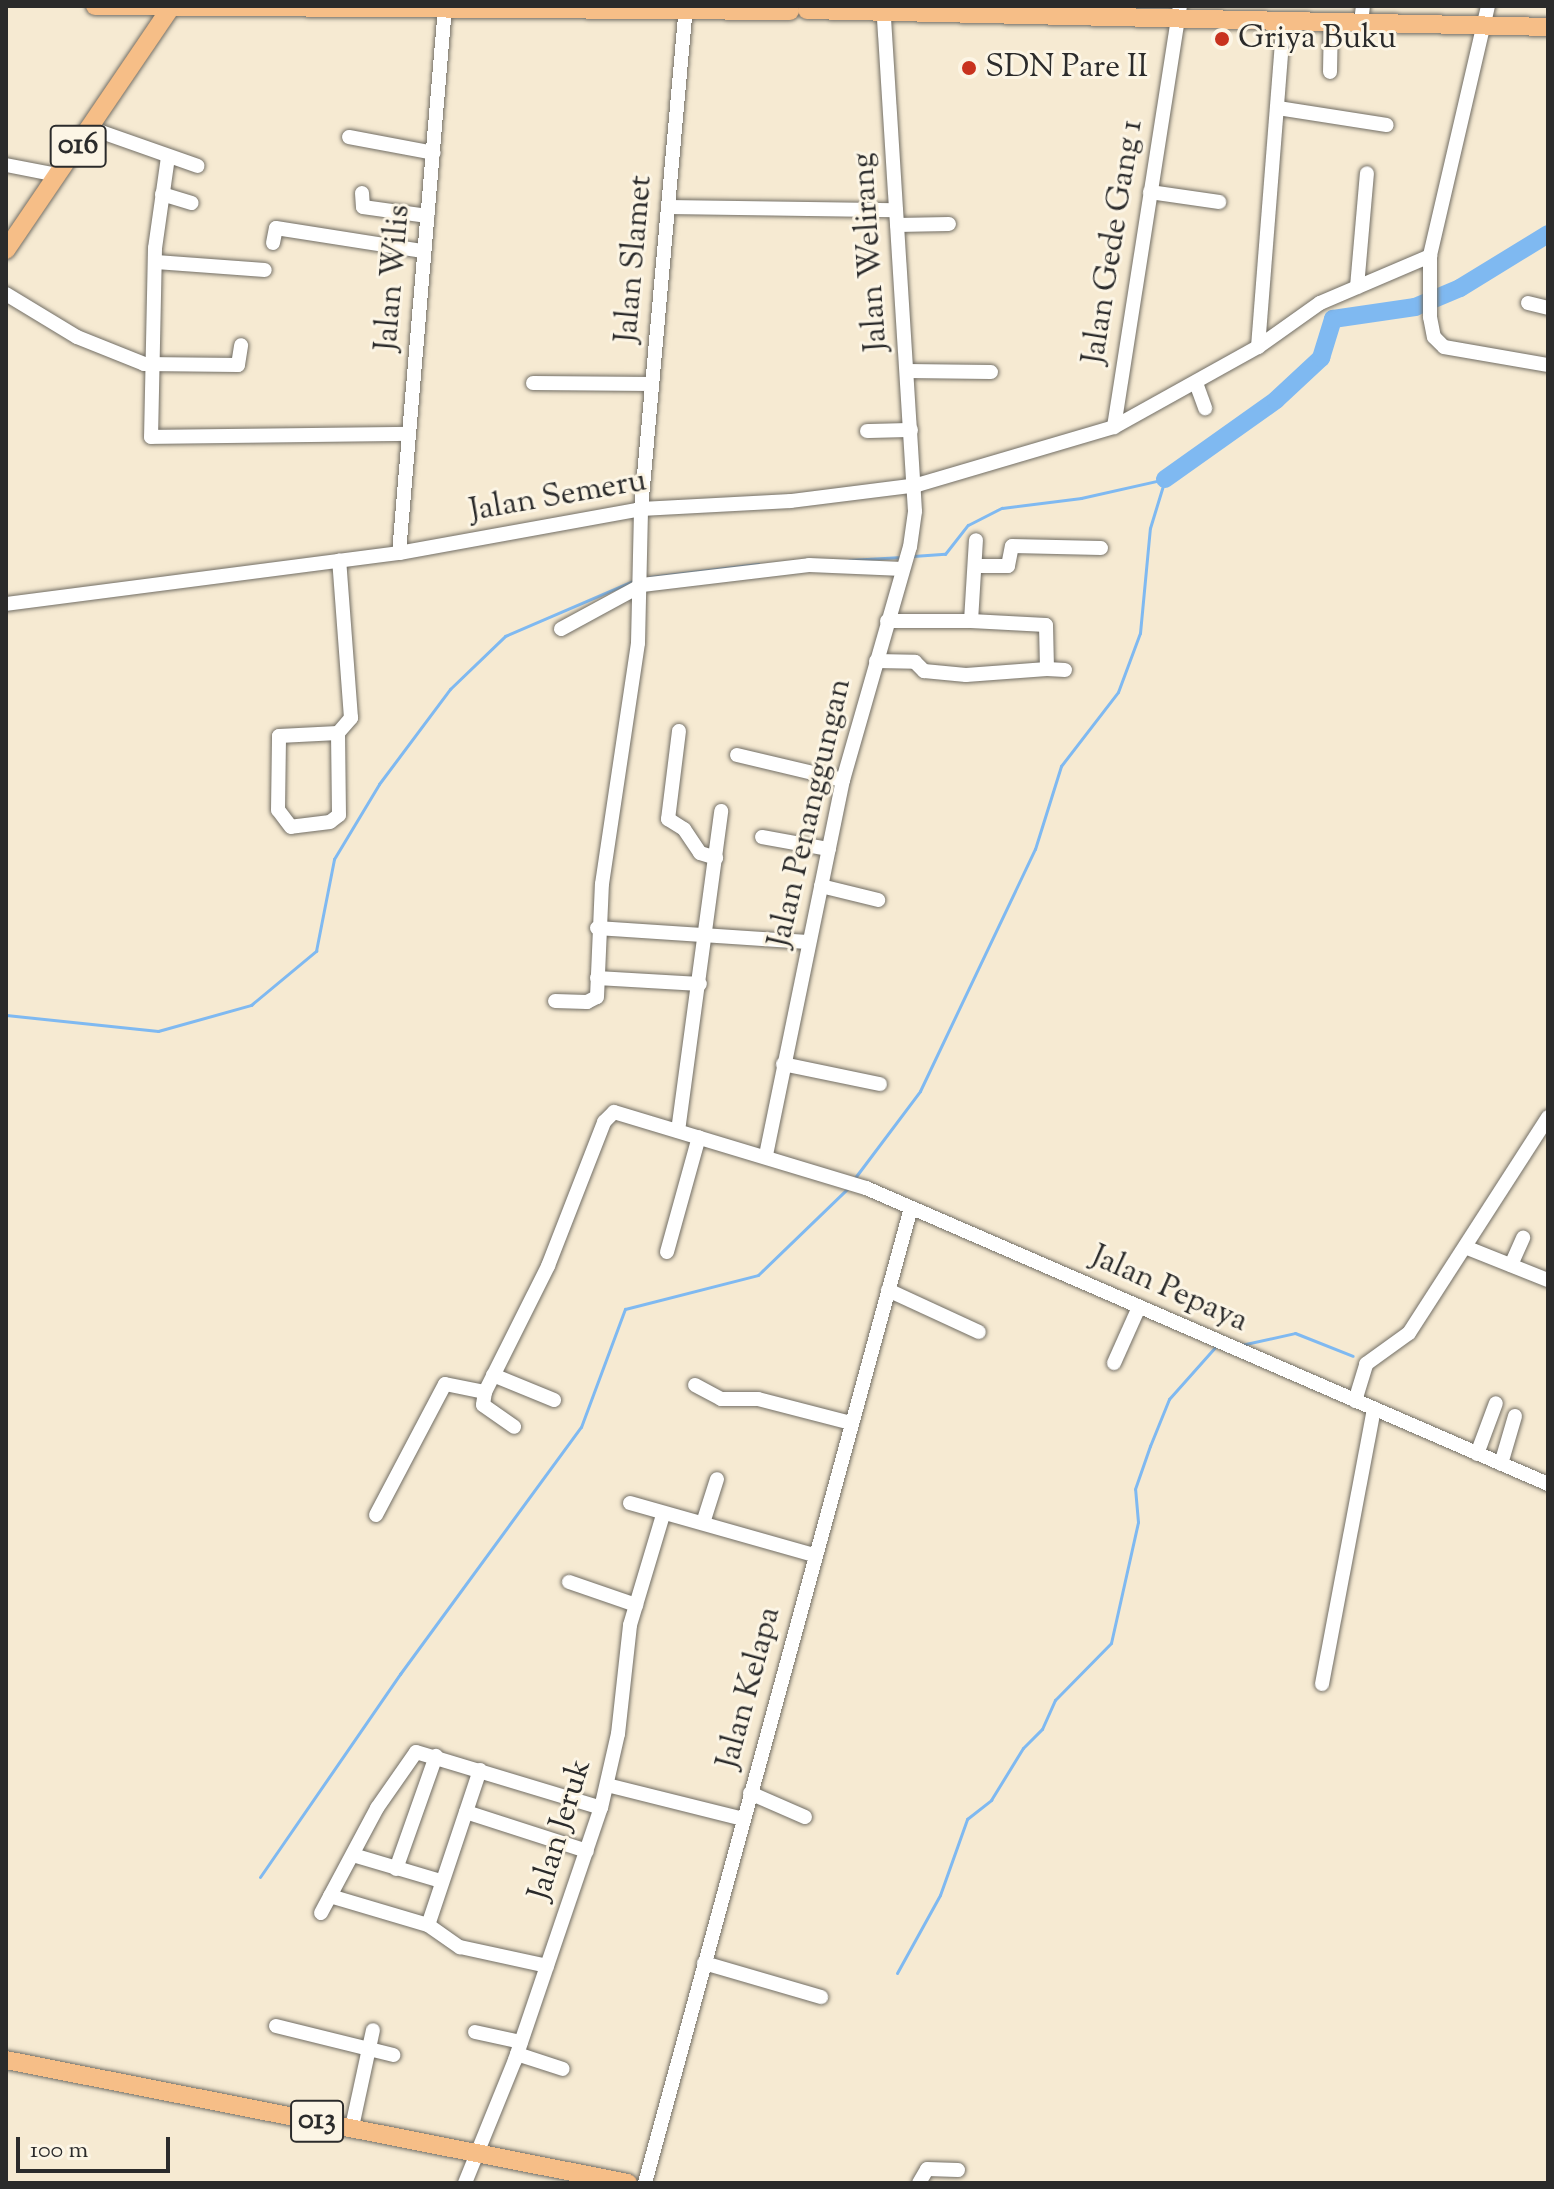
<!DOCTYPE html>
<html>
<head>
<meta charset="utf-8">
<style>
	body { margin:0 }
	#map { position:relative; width:1554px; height:2189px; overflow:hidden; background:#f6ead2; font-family:"Sorts Mill Goudy",serif }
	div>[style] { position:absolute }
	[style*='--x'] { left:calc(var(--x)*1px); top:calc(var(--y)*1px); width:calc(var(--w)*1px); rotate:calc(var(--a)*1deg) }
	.stream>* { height:3px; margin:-1.5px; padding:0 1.5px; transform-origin:1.5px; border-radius:1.5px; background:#7fb9f1 }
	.river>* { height:18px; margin:-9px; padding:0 9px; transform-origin:9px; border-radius:9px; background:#7fb9f1 }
	.roads { filter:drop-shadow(0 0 2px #726e65) drop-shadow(0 0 2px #726e65) }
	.minor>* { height:14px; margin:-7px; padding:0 7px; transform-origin:7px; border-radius:7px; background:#fff }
	.major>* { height:18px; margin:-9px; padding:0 9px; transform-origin:9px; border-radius:9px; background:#f6be87 }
	.dots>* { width:22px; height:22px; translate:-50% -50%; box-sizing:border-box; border:4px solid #fcf5e5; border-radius:50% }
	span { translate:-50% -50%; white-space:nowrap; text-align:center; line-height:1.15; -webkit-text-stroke:6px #fcf5e5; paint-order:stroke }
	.shield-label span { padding:2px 6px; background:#fcf5e5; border:2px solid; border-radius:6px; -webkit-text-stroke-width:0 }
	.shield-label { font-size:30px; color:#2b2b2b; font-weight:700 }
	.poi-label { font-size:32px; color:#2b2b2b }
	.left { translate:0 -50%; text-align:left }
	.street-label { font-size:32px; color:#2b2b2b }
	.frame { position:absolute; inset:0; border:8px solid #2b2b2b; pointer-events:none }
	.scale { position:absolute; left:16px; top:2137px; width:154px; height:36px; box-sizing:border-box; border:4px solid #2b2b2b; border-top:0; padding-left:10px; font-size:24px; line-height:28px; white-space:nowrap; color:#2b2b2b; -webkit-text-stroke:6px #fcf5e5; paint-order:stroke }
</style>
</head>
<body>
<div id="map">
	<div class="stream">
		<div style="--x:913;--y:556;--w:32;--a:-4"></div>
		<div style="--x:945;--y:554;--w:37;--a:-52"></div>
		<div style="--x:968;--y:525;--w:38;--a:-27"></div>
		<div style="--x:1002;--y:508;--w:80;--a:-7.2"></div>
		<div style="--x:1081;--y:498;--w:86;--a:-12.7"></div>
		<div style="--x:849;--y:560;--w:53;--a:-3.2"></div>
		<div style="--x:650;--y:577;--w:109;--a:-6.9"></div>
		<div style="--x:6;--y:1015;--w:153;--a:6"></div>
		<div style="--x:158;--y:1031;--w:97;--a:-15.6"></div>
		<div style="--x:251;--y:1005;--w:85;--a:-39.7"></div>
		<div style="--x:316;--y:951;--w:94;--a:-78.9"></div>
		<div style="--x:334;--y:859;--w:87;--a:-59"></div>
		<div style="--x:379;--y:784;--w:119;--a:-53.2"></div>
		<div style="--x:450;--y:689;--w:76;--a:-43.9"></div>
		<div style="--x:505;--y:636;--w:142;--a:-23.3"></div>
		<div style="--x:854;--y:1179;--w:110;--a:-53.1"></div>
		<div style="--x:920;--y:1091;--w:268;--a:-64.6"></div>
		<div style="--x:1035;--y:849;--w:87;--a:-72.6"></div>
		<div style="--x:1061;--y:766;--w:93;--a:-52.4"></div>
		<div style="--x:1118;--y:692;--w:63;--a:-69.6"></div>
		<div style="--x:1140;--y:633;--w:105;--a:-84.6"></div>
		<div style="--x:1150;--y:528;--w:51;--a:-73"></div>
		<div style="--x:1241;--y:1345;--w:55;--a:-12.5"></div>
		<div style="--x:1295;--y:1333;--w:62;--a:21.6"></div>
		<div style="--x:260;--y:1877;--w:247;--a:-55.4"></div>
		<div style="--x:400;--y:1674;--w:306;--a:-53.8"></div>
		<div style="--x:581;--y:1427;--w:126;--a:-69.6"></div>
		<div style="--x:625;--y:1309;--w:137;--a:-14.3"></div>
		<div style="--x:758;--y:1275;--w:124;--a:-44"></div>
		<div style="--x:897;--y:1973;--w:89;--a:-61.1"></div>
		<div style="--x:940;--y:1895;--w:81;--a:-70.4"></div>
		<div style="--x:967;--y:1819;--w:31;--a:-38"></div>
		<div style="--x:991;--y:1800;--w:61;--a:-58.4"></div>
		<div style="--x:1023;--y:1748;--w:27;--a:-45"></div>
		<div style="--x:1042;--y:1729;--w:32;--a:-66"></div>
		<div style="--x:1055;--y:1700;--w:80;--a:-45.5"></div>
		<div style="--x:1111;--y:1643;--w:124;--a:-77.4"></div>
		<div style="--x:1138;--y:1522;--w:33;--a:-95"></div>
		<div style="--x:1135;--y:1489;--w:46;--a:-70.8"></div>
		<div style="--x:1150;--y:1446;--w:51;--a:-68"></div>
		<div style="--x:1169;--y:1399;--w:72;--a:-48.4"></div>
	</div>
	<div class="river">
		<div style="--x:1165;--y:479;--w:136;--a:-35.4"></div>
		<div style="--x:1276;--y:400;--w:62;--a:-43"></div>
		<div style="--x:1321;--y:358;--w:41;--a:-72.9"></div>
		<div style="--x:1333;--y:319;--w:83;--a:-8.3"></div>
		<div style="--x:1415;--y:307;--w:49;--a:-22.9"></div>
		<div style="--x:1460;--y:288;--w:103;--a:-31.5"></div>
	</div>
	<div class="roads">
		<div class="minor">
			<div style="--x:1488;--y:6;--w:257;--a:103.1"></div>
			<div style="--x:1430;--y:256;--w:61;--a:90"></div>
			<div style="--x:1430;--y:317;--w:20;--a:79"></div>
			<div style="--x:1434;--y:337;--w:14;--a:45"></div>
			<div style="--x:1444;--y:347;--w:106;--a:9.8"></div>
			<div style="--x:1361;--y:22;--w:16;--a:-83"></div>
			<div style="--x:1330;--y:72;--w:50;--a:-88.9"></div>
			<div style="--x:1278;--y:108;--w:110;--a:8.9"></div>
			<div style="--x:90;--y:128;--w:114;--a:19.4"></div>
			<div style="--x:349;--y:137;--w:86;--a:10.7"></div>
			<div style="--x:168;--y:157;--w:92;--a:98.1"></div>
			<div style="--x:155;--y:248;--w:189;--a:91.2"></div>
			<div style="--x:151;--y:437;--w:258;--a:-0.7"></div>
			<div style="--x:6;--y:165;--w:53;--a:10.9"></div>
			<div style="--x:1150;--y:192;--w:70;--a:8.2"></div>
			<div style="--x:362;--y:193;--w:14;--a:86"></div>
			<div style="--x:363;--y:207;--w:65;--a:8"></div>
			<div style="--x:162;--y:194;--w:31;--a:17"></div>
			<div style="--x:668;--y:207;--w:228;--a:0.8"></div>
			<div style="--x:897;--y:225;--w:52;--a:-1.1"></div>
			<div style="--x:273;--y:243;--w:15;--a:-79"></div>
			<div style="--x:276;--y:228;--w:149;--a:8.9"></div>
			<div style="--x:156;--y:262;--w:109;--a:4.2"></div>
			<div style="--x:1357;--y:287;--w:114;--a:-85"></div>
			<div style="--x:6;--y:294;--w:83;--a:31.2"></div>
			<div style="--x:77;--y:337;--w:72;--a:21.9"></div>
			<div style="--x:144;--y:364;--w:94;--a:0.6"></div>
			<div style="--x:238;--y:365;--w:20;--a:-81"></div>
			<div style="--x:1528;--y:303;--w:21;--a:14"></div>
			<div style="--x:1258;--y:347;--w:328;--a:-85.5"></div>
			<div style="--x:907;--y:371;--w:84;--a:0.7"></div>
			<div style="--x:533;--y:383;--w:119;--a:0.5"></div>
			<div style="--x:1196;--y:383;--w:27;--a:70"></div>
			<div style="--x:1114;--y:427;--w:426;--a:-81.1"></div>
			<div style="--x:867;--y:431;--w:44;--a:-1.3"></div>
			<div style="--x:399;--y:553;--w:547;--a:-85.18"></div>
			<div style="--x:975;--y:566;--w:33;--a:0"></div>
			<div style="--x:1008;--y:566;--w:20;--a:-79"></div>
			<div style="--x:1012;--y:546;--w:89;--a:1.3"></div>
			<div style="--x:6;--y:604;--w:396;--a:-7.4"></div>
			<div style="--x:399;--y:553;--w:246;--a:-10.3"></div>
			<div style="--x:641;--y:509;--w:150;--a:-3.1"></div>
			<div style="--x:791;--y:501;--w:127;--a:-7.2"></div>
			<div style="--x:917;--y:485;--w:205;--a:-16.4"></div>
			<div style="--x:1114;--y:427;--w:165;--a:-29.1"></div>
			<div style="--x:1258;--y:347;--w:76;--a:-35.4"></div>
			<div style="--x:1320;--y:303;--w:120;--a:-23.1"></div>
			<div style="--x:887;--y:621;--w:84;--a:0"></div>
			<div style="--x:971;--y:621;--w:81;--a:-86.5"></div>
			<div style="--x:971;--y:621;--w:75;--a:3.1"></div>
			<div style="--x:1046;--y:625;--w:44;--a:88.7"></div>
			<div style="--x:1047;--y:669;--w:18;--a:3"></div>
			<div style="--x:561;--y:629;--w:92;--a:-28.5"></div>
			<div style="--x:642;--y:585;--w:168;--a:-6.8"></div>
			<div style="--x:809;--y:565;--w:94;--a:2.4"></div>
			<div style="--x:876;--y:661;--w:39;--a:1"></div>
			<div style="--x:915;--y:662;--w:13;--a:45"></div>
			<div style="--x:924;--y:671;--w:42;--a:5.4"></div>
			<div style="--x:966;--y:675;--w:81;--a:-4.2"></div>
			<div style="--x:679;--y:731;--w:89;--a:97.1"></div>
			<div style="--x:668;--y:819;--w:19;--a:32"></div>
			<div style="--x:684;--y:829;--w:29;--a:56"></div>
			<div style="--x:700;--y:853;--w:17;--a:17"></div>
			<div style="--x:338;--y:733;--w:82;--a:89.3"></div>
			<div style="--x:339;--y:815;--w:11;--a:142"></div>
			<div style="--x:330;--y:822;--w:39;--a:173"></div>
			<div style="--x:291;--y:827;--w:21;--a:-127"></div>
			<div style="--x:278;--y:810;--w:74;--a:-89.2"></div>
			<div style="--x:279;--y:736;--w:59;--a:-2.9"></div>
			<div style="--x:338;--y:733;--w:20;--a:-49"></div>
			<div style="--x:351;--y:718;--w:158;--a:-94.3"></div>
			<div style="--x:737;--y:755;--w:109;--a:13.3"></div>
			<div style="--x:762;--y:837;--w:68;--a:10.2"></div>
			<div style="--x:821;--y:886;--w:59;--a:13.8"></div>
			<div style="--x:597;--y:928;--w:211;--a:3.8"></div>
			<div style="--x:597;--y:978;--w:103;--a:3.3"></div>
			<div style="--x:555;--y:1001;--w:32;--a:2"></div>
			<div style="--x:587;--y:1002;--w:11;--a:-27"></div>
			<div style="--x:597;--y:997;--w:113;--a:-87.5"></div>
			<div style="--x:602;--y:884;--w:244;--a:-81.5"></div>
			<div style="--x:638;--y:643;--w:134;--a:-88.7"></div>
			<div style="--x:641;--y:509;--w:505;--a:-84.89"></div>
			<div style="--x:783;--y:1064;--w:99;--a:11.7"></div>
			<div style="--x:678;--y:1131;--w:323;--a:-82.3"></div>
			<div style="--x:766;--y:1155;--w:383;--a:-78.4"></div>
			<div style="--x:843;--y:780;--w:242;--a:-74"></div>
			<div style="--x:910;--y:547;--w:36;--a:-82"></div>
			<div style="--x:915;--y:511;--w:498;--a:-93.6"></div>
			<div style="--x:1465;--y:1247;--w:89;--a:21.7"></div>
			<div style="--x:667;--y:1252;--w:119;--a:-74.5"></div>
			<div style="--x:1511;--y:1265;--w:30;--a:-66"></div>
			<div style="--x:888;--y:1290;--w:100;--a:24.8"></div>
			<div style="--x:1114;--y:1363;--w:61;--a:-65.9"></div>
			<div style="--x:493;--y:1375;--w:66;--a:22.3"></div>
			<div style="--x:695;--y:1385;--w:30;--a:28"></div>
			<div style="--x:721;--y:1399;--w:37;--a:0"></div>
			<div style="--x:758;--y:1399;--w:96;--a:14.5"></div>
			<div style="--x:485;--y:1392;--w:13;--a:99"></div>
			<div style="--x:483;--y:1405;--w:38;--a:35"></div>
			<div style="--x:1355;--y:1401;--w:39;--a:-73"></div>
			<div style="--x:1366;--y:1364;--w:53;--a:-35.8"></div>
			<div style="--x:1409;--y:1333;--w:257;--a:-57.2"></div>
			<div style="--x:1477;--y:1454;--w:54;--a:-69.6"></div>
			<div style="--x:1501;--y:1464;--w:50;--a:-73.7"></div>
			<div style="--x:630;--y:1503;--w:191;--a:15.8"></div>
			<div style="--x:376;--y:1515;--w:148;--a:-62.2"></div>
			<div style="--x:445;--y:1384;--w:41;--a:11.3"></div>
			<div style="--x:485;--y:1392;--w:141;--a:-63.4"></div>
			<div style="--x:548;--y:1266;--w:155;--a:-68.7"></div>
			<div style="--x:604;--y:1122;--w:14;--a:-45"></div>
			<div style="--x:614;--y:1112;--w:263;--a:16.8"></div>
			<div style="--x:866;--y:1188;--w:743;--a:23.46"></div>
			<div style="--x:703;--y:1523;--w:46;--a:-72.3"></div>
			<div style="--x:569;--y:1582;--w:71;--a:18.9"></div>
			<div style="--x:1322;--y:1684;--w:280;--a:-79.3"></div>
			<div style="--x:480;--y:1770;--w:163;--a:108.5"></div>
			<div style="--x:428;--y:1925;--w:39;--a:35"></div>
			<div style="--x:460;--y:1947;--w:89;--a:12.3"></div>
			<div style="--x:607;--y:1785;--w:140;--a:14"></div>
			<div style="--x:750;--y:1793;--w:60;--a:23.6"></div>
			<div style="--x:466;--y:1812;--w:127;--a:17.9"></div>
			<div style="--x:353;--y:1855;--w:92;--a:16.5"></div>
			<div style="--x:396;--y:1869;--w:120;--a:-70.5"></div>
			<div style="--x:330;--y:1896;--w:102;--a:16.5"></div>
			<div style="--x:321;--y:1913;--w:119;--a:-61.9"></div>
			<div style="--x:377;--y:1808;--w:68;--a:-55.1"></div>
			<div style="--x:416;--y:1752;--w:193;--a:16.8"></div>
			<div style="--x:704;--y:1963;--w:122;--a:16.2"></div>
			<div style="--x:276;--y:2026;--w:121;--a:13.9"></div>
			<div style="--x:475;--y:2032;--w:47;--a:12.3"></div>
			<div style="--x:517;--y:2054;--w:48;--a:18.1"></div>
			<div style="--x:352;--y:2127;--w:99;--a:-77.8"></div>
			<div style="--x:465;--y:2183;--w:133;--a:-67.9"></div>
			<div style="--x:515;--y:2060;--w:266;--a:-71.2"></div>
			<div style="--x:601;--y:1808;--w:76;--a:-77.1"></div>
			<div style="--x:618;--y:1734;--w:110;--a:-83.7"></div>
			<div style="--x:630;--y:1625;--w:115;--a:-73.3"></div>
			<div style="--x:645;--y:2183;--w:1011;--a:-74.74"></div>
			<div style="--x:919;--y:2183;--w:16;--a:-60"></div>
			<div style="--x:927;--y:2169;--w:31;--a:2"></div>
		</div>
		<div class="major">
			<div style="--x:95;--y:6;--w:695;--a:0.41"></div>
			<div style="--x:807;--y:10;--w:741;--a:1.31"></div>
			<div style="--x:6;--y:250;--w:295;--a:-55.8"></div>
			<div style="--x:6;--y:2060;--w:634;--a:11.19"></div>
		</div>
	</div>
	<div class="dots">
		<div style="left:1222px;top:39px;background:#c8321e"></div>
		<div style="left:969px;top:68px;background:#c8321e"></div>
	</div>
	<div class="shield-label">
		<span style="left:78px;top:146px">016</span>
		<span style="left:317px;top:2121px">013</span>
	</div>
	<div class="poi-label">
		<span class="left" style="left:1238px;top:39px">Griya Buku</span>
		<span class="left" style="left:985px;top:68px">SDN Pare II</span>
	</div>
	<div class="street-label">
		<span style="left:1114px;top:242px;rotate:-81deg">Jalan Gede Gang 1</span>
		<span style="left:871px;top:252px;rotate:-94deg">Jalan Welirang</span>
		<span style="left:635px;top:259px;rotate:-85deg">Jalan Slamet</span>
		<span style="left:394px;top:278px;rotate:-85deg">Jalan Wilis</span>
		<span style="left:558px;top:497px;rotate:-10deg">Jalan Semeru</span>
		<span style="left:811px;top:813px;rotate:-77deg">Jalan Penanggungan</span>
		<span style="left:1169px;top:1290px;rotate:24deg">Jalan Pepaya</span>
		<span style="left:750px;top:1688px;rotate:-75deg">Jalan Kelapa</span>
		<span style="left:561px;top:1830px;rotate:-73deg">Jalan Jeruk</span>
	</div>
	<div class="frame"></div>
	<div class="scale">100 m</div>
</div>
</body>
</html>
